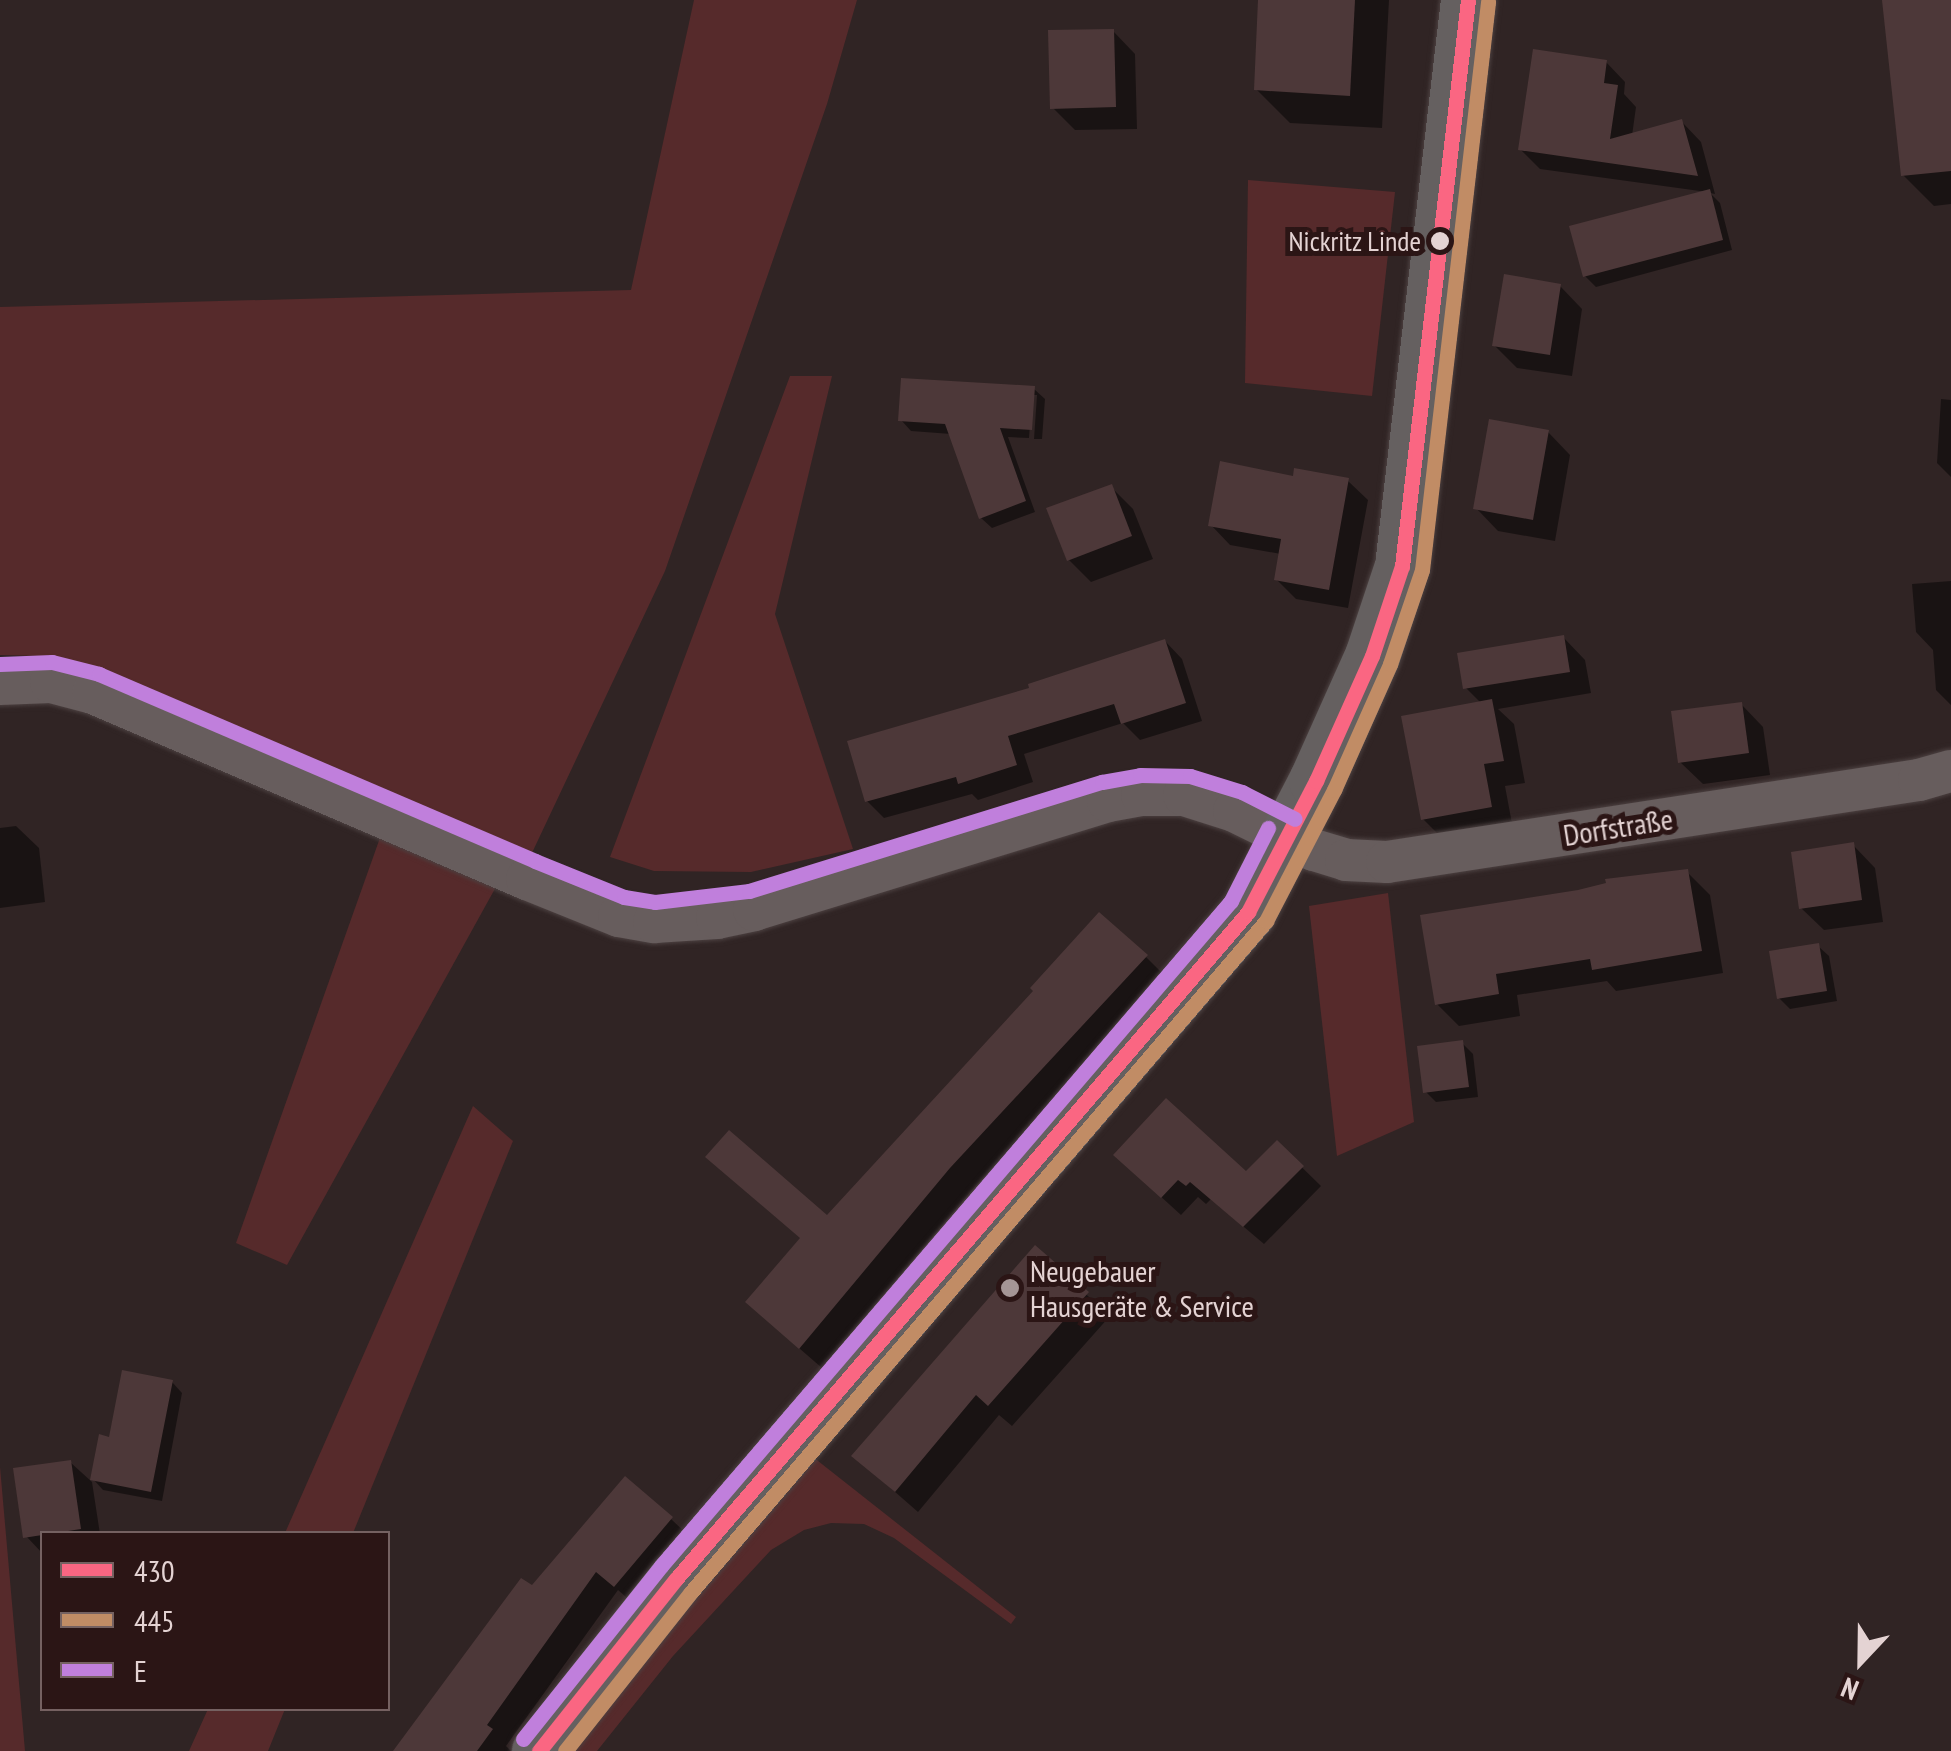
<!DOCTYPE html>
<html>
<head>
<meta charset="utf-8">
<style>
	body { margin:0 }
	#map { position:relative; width:1951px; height:1751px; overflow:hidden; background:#302424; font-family:"PT Sans Narrow",sans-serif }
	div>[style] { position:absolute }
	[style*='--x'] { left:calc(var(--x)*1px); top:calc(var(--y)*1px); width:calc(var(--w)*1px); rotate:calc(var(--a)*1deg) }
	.green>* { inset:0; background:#562a2b }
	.shadow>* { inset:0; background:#0007 }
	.building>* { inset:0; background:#4d3839 }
	.roads { filter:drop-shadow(0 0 2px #4c4141) drop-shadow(0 0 2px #4c4141) }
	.street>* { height:42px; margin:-21px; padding:0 21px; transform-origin:21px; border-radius:21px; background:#675d5d }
	.secondary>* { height:55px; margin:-27.5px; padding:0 27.5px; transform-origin:27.5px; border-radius:27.5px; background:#656060 }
	.bus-1>* { height:15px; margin:-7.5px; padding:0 7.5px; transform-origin:7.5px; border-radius:7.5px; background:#fa6682 }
	.bus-2>* { height:15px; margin:-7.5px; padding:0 7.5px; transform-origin:7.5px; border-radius:7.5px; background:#c18c65 }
	.bus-3>* { height:15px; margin:-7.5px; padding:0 7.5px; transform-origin:7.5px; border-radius:7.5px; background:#c07fdc }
	.dots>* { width:28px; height:28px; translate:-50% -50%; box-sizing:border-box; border:5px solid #2b1515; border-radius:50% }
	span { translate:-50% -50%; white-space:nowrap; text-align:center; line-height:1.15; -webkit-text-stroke:10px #2b1515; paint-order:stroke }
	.bus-label { font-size:28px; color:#e4d3d3 }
	.right { translate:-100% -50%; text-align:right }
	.street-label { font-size:30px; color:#e4d3d3 }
	.poi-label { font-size:30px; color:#e4d3d3 }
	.left { translate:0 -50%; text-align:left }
	.legend { position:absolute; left:40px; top:1531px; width:350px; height:180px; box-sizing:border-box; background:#2b1515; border:2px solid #756161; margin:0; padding:12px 18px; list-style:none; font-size:30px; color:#e4d3d3 }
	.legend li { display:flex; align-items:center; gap:20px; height:50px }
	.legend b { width:50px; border:2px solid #756161 }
	.north { position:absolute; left:1811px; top:1611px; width:100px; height:100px; -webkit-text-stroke:8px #2b1515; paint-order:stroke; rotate:202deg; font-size:28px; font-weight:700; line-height:40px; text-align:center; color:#e4d3d3 }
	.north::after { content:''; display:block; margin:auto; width:35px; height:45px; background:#e4d3d3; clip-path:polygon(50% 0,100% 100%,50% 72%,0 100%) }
</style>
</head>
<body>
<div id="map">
	<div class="green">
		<div style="clip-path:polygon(694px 0,857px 0,827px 104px,665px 571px,531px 855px,105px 672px,40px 656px,0 655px,0 307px,631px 290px)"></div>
		<div style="clip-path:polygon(1248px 180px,1395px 192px,1372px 396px,1245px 383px)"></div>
		<div style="clip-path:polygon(790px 376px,832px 376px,775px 614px,853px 849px,751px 872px,654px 871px,610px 857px)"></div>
		<div style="clip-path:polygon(381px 835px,497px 885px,287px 1265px,236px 1243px)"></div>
		<div style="clip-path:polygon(1388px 893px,1414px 1122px,1337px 1156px,1309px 906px)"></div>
		<div style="clip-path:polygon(473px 1106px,513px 1141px,353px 1533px,285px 1533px)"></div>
		<div style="clip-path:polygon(813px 1457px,1016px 1617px,1011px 1624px,894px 1538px,864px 1524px,831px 1523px,804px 1530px,771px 1550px,673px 1656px,597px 1751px,562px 1751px)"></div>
		<div style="clip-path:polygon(0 1467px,25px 1751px,0 1751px)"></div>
		<div style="clip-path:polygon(208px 1709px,208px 1708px,285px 1709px,268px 1751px,189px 1751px)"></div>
	</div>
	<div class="shadow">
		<div style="clip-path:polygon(1261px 0,1389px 0,1382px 128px,1290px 123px,1256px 89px)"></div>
		<div style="clip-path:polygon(1884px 0,1951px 0,1951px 204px,1934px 206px,1903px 175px)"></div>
		<div style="clip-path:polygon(1113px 31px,1135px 54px,1137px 129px,1075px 130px,1053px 108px)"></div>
		<div style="clip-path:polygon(1606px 62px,1625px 82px,1624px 94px,1636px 107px,1632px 136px,1682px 122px,1701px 142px,1715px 194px,1710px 193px,1720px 203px,1732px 250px,1596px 287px,1585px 276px,1707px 192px,1540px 169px,1521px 150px)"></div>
		<div style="clip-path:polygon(1560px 286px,1582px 309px,1572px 376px,1517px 368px,1494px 345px)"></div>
		<div style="clip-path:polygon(1034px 389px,1045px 399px,1042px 439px,1034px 439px,1037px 395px,1032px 395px,1029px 438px,1008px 437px,1035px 512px,992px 528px,981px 518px,951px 434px,911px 431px,901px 420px)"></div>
		<div style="clip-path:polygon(1941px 399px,1951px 400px,1951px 477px,1937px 463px)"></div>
		<div style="clip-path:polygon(1548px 432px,1570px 455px,1555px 541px,1498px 531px,1476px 508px)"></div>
		<div style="clip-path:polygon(1295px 479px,1348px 481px,1368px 500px,1348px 608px,1296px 599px,1276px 579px,1281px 554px,1230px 545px,1211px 525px)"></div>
		<div style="clip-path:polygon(1111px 487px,1133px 509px,1153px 559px,1091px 582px,1069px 560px)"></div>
		<div style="clip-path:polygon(1951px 581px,1951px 705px,1936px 690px,1933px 650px,1916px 632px,1912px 584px)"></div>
		<div style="clip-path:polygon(1563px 637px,1585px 660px,1591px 693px,1498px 709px,1514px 724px,1525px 783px,1505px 786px,1513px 829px,1446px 842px,1423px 819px,1482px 704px,1466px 688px)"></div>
		<div style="clip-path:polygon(1165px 641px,1182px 659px,1202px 721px,1140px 740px,1123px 723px,1024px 754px,1033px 782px,978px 800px,972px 794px,884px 818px,867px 801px,1032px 689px)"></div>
		<div style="clip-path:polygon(1741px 704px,1763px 727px,1770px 775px,1703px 784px,1680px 762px)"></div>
		<div style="clip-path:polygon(16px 826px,39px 848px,45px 902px,0 908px,0 828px)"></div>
		<div style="clip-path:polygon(1853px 845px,1875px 868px,1883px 922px,1824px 930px,1801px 908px)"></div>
		<div style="clip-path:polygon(1687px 872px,1710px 895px,1723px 973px,1616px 991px,1607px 981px,1517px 995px,1520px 1016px,1459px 1026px,1437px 1004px)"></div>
		<div style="clip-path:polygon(1818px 946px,1829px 956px,1837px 1001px,1790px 1009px,1779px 998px)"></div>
		<div style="clip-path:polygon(1146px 957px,1167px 978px,972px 1190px,822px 1368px,769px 1322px,827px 1218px)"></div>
		<div style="clip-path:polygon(1462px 1043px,1473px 1054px,1478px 1097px,1436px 1102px,1426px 1092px)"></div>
		<div style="clip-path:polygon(1277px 1143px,1321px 1186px,1264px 1244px,1211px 1199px,1206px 1204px,1198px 1197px,1181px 1215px,1136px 1174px,1246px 1174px)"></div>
		<div style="clip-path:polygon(1035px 1248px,1110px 1316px,1012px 1426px,999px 1415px,918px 1512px,854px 1456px)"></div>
		<div style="clip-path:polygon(172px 1382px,182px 1393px,162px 1501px,103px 1490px,93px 1479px,111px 1440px)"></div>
		<div style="clip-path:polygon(70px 1462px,92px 1482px,100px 1534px,42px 1534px,42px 1553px,26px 1536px)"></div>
		<div style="clip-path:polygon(671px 1519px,691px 1538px,635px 1605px,618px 1590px,506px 1746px,511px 1751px,396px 1751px,533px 1589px)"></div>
	</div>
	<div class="building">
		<div style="clip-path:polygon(1258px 0,1355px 0,1350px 96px,1254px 90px)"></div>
		<div style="clip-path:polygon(1882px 0,1951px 0,1951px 171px,1901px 176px)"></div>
		<div style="clip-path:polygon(1114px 29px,1116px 107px,1050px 109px,1048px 30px)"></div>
		<div style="clip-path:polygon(1533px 49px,1607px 60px,1604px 83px,1618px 85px,1610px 139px,1682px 119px,1698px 176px,1518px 150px)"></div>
		<div style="clip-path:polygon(1710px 189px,1723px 240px,1583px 277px,1569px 226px)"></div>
		<div style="clip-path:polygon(1504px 274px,1561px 284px,1550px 355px,1492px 346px)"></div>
		<div style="clip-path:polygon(901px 378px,1035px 386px,1032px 430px,1000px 428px,1026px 501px,979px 519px,945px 424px,898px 421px)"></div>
		<div style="clip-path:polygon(1489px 419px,1549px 430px,1533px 520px,1473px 509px)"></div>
		<div style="clip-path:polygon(1220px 461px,1293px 476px,1294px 468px,1349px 478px,1329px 590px,1274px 580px,1281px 539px,1208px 526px)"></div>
		<div style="clip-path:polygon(1112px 484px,1132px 536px,1067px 561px,1046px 508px)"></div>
		<div style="clip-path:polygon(1564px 635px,1570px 672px,1463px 689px,1457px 653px)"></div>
		<div style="clip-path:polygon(1165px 639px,1186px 703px,1121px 724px,1114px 704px,1008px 736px,1017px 765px,958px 784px,956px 777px,865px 802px,847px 741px,1029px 688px,1028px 684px)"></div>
		<div style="clip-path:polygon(1492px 699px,1504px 761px,1484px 764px,1492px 807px,1421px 820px,1401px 716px)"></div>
		<div style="clip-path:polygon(1742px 702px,1749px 753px,1678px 763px,1671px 711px)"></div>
		<div style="clip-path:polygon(1854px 842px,1862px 900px,1799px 909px,1791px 852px)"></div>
		<div style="clip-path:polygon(1688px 869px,1702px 951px,1592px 970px,1590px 959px,1496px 974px,1499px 994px,1435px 1005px,1420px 915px,1578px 890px,1606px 883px,1605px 879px)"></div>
		<div style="clip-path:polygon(1099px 912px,1148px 955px,950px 1168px,799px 1349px,745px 1302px,800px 1238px,705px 1157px,729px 1130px,827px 1215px,1033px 991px,1030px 988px)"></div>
		<div style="clip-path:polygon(1819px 943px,1827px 991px,1777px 999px,1769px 951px)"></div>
		<div style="clip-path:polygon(1463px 1040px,1469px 1087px,1423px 1093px,1417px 1046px)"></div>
		<div style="clip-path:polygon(1166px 1098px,1246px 1171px,1277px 1140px,1304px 1166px,1243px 1227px,1190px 1182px,1186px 1186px,1178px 1180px,1161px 1198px,1113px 1155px)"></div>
		<div style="clip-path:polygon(1035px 1245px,1089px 1292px,988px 1406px,976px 1395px,895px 1492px,851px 1456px)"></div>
		<div style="clip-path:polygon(122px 1370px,173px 1380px,151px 1492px,90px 1480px,99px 1434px,109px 1437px)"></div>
		<div style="clip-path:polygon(71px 1460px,81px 1529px,23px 1538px,13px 1468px)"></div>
		<div style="clip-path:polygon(625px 1476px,673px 1517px,614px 1587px,596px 1572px,487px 1725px,493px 1729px,477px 1751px,393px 1751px,521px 1578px,532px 1585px)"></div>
	</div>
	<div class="roads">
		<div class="street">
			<div style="--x:0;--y:684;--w:51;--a:-2.2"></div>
			<div style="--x:51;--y:682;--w:43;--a:14.7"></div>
			<div style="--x:93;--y:693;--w:472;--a:23.2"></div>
			<div style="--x:527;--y:879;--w:99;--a:21.9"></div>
			<div style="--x:619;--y:916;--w:36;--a:10"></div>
			<div style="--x:654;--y:922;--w:63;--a:-3.6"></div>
			<div style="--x:717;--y:918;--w:38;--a:-12"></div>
			<div style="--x:754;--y:910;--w:370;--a:-17.1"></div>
			<div style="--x:1108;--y:801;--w:35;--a:-10"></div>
			<div style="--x:1142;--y:795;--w:42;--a:0"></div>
			<div style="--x:1184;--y:795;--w:52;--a:17.7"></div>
			<div style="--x:1234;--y:811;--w:89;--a:26"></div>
			<div style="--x:1314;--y:850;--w:34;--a:17"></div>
			<div style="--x:1346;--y:860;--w:41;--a:2.8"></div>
			<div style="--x:1387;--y:862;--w:538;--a:-8.76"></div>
			<div style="--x:1919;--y:780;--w:33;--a:-16"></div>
		</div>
		<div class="secondary">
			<div style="--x:539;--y:1751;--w:220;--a:-51.5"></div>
			<div style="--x:676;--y:1579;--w:879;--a:-49.38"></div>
			<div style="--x:1248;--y:912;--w:148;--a:-62.6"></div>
			<div style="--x:1316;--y:781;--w:137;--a:-65.9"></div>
			<div style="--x:1372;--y:656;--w:95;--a:-71.6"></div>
			<div style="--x:1402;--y:566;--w:570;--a:-83.35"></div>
		</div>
	</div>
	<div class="bus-1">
		<div style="--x:539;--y:1751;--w:220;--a:-51.5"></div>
		<div style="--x:676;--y:1579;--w:879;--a:-49.38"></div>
		<div style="--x:1248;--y:912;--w:148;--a:-62.6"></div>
		<div style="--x:1316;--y:781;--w:137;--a:-65.9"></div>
		<div style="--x:1372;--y:656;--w:95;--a:-71.6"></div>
		<div style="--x:1402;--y:566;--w:570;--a:-83.35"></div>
	</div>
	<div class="bus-2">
		<div style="--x:565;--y:1751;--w:203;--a:-51.6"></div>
		<div style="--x:691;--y:1592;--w:884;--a:-49.41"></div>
		<div style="--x:1266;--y:921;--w:148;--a:-62.6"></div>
		<div style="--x:1334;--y:790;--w:138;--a:-66"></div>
		<div style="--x:1390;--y:664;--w:99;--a:-71.2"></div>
		<div style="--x:1422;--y:570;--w:572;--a:-83.37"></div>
	</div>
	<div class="bus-3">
		<div style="--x:0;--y:664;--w:52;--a:-2.2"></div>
		<div style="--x:52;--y:662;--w:49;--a:14.3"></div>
		<div style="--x:99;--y:674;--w:474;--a:23.2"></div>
		<div style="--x:535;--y:861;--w:96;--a:22"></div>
		<div style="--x:624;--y:897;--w:31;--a:9"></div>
		<div style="--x:655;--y:902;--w:95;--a:-6.7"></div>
		<div style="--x:749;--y:891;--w:369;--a:-17.2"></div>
		<div style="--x:1102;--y:782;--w:39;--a:-10"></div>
		<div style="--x:1140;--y:775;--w:50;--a:1.1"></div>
		<div style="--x:1190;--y:776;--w:54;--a:17.1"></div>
		<div style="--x:1242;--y:792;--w:59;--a:27"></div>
		<div style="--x:523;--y:1739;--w:221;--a:-51.4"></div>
		<div style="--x:661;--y:1566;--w:876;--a:-49.4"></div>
		<div style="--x:1231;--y:901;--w:82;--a:-63.1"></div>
	</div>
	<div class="dots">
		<div style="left:1440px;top:241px;background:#e4d3d3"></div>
		<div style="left:1010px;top:1288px;background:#a59696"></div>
	</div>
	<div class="bus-label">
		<span class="right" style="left:1421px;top:241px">Nickritz Linde</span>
	</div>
	<div class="street-label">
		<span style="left:1618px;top:827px;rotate:-9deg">Dorfstraße</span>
	</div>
	<div class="poi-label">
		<span class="left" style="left:1030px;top:1288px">Neugebauer<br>Hausgeräte &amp; Service</span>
	</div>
	<ul class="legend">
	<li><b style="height:12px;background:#fa6682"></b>430</li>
	<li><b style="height:12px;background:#c18c65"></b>445</li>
	<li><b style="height:12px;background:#c07fdc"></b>E</li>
	</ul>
	<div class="north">N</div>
</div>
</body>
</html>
